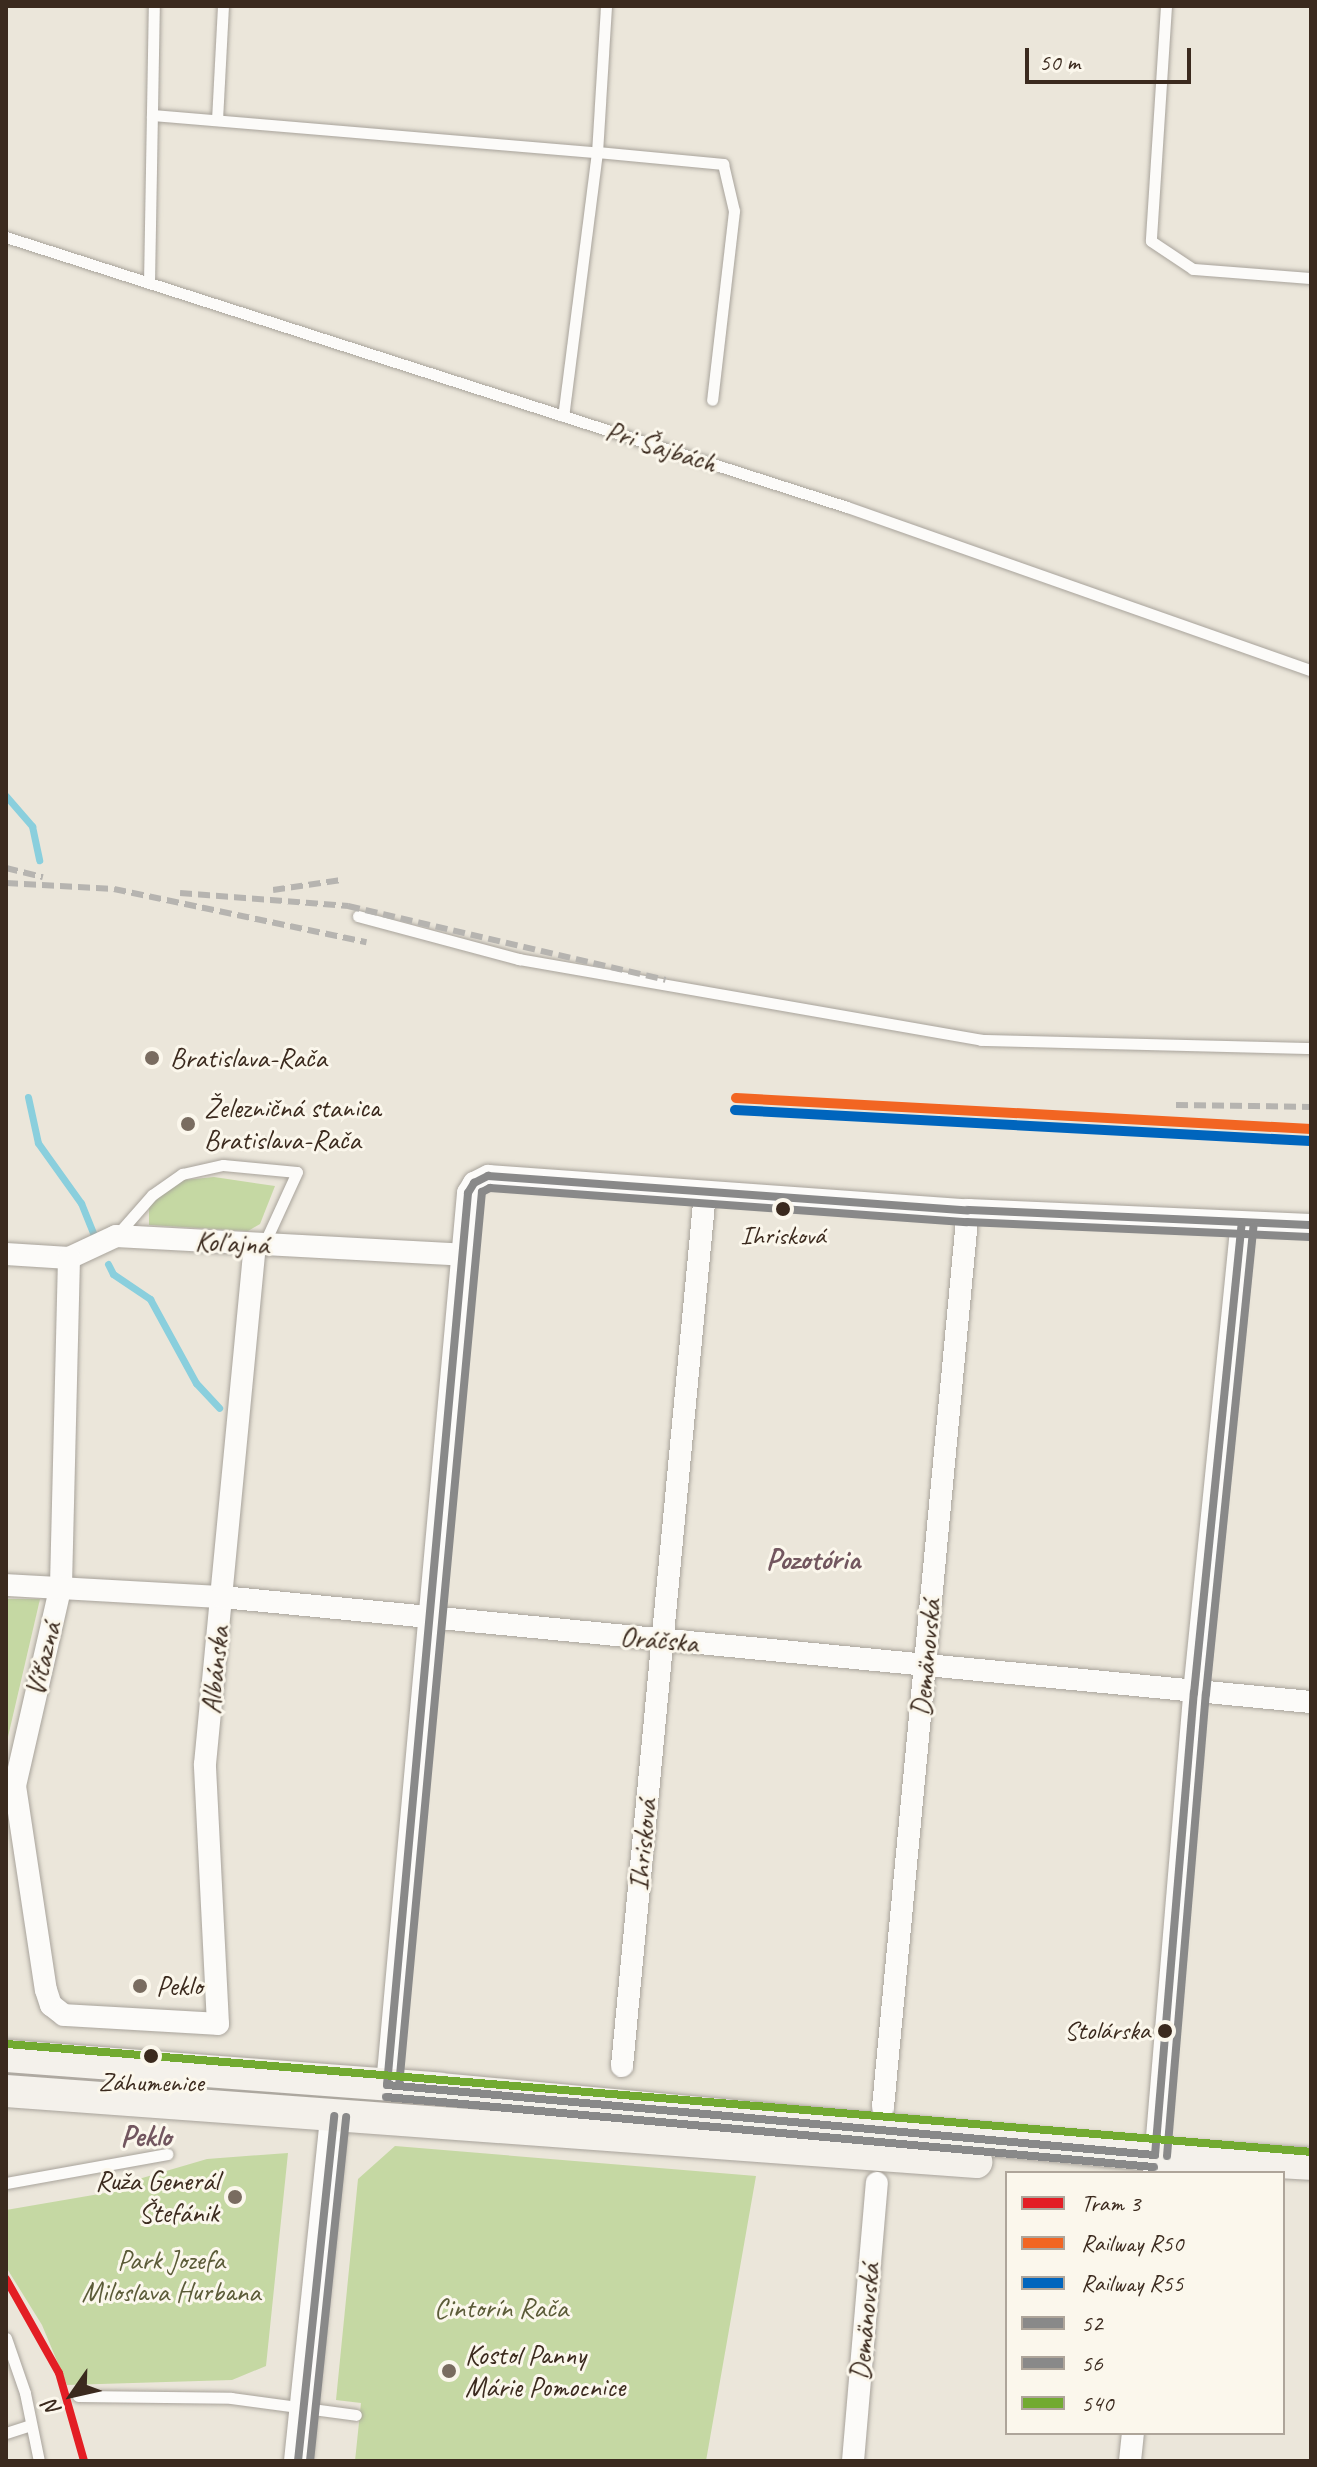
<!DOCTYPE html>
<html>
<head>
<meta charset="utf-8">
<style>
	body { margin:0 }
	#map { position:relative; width:1317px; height:2467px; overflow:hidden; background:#ebe6da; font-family:Caveat,sans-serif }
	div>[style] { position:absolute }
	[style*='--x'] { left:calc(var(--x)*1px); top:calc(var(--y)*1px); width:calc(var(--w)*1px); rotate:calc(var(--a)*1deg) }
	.green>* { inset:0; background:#c5d8a3 }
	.stream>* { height:7px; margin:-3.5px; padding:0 3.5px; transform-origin:3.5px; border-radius:3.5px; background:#8acfdd }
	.roads { filter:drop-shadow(0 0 2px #a8a39b) drop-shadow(0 0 2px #a8a39b) }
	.service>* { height:11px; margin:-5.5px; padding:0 5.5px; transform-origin:5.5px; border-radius:5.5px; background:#fcfbf9 }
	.minor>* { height:22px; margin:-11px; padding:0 11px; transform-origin:11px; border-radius:11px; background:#fcfbf9 }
	.tertiary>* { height:28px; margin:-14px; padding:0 14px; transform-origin:14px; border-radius:14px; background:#fcfbf9 }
	.secondary>* { height:32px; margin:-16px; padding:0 16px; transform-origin:16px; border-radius:16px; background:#f4f1eb }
	.rail>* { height:6px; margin-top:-3px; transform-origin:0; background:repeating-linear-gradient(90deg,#b6b4b0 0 12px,transparent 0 18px) }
	.bus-1>* { height:8px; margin:-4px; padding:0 4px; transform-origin:4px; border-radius:4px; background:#898989 }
	.bus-2>* { height:8px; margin:-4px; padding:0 4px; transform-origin:4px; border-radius:4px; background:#898989 }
	.bus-3>* { height:8px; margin:-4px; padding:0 4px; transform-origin:4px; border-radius:4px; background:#72aa31 }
	.rail-1>* { height:10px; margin:-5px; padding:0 5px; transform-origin:5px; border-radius:5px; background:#f26522 }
	.rail-2>* { height:10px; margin:-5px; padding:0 5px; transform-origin:5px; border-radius:5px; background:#0065bd }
	.tram-1>* { height:8px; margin:-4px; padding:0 4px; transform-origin:4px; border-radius:4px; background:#e31e24 }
	.dots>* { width:22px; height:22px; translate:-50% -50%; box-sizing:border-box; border:4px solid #fbf7ec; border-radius:50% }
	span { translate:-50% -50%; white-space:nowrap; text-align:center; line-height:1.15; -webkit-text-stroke:6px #fbf7ec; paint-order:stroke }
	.bus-label { font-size:26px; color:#3b2a1e }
	.right { translate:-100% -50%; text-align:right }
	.street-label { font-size:28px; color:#3b2a1e }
	.poi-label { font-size:28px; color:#3b2a1e }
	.left { translate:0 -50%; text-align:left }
	.park-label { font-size:28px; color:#5b5b38 }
	.neighbourhood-label { font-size:30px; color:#72565f; font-weight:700 }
	.frame { position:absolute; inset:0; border:8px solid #3b2a1e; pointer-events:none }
	.legend { position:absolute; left:1005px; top:2171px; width:280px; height:264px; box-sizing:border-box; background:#fbf7ec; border:2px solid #aea59a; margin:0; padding:10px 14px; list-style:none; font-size:24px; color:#3b2a1e }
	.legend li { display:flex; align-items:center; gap:16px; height:40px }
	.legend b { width:40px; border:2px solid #aea59a }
	.north { position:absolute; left:32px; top:2355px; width:80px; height:80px; -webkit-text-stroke:6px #fbf7ec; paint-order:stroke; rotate:236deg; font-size:22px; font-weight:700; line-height:32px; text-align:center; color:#3b2a1e }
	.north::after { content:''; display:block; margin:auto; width:28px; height:36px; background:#3b2a1e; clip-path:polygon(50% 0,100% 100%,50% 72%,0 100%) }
	.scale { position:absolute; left:1025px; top:48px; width:166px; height:36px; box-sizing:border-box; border:4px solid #3b2a1e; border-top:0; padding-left:10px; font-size:24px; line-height:28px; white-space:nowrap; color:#3b2a1e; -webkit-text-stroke:6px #fbf7ec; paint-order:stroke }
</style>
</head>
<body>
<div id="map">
	<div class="green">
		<div style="clip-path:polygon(214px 1177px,275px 1186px,260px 1224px,248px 1231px,149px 1225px,149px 1207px,160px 1193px,184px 1180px)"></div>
		<div style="clip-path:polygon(6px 1599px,40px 1599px,7px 1741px,6px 1741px)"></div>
		<div style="clip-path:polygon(395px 2146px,756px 2176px,706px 2461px,355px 2461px,361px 2403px,336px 2400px,358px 2179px)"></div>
		<div style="clip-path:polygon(288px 2153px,266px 2366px,232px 2380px,67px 2385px,42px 2325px,6px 2267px,6px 2210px,105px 2193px,115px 2186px,207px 2159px)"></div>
	</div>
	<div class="stream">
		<div style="--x:6;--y:796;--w:40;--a:49"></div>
		<div style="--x:32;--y:826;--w:35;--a:78"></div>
		<div style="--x:28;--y:1097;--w:47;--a:77.7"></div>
		<div style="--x:38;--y:1143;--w:74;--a:54.4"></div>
		<div style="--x:81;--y:1203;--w:40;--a:68"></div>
		<div style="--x:108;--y:1264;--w:11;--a:63"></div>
		<div style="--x:113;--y:1274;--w:45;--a:34"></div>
		<div style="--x:150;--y:1299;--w:96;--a:61.3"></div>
		<div style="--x:196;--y:1383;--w:34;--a:47"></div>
	</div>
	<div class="roads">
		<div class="service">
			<div style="--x:606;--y:6;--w:146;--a:93.5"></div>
			<div style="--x:597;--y:152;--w:127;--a:5.4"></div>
			<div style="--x:723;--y:164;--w:48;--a:76.8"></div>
			<div style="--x:734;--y:211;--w:190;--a:96.6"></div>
			<div style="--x:1166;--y:6;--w:235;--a:93.7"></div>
			<div style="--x:1151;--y:241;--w:50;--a:33.7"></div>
			<div style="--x:1193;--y:269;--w:118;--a:4.4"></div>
			<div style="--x:152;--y:115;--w:447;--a:4.8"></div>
			<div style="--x:597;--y:152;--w:266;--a:97.3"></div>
			<div style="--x:217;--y:120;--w:114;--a:-87"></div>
			<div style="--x:6;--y:237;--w:883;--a:17.8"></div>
			<div style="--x:847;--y:507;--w:492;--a:19.4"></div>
			<div style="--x:149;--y:283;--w:277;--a:-89"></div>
			<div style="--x:358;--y:916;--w:167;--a:15"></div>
			<div style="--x:519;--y:959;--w:469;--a:9.9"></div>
			<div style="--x:981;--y:1040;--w:330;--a:1.4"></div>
			<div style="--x:116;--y:1236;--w:55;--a:-48.7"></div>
			<div style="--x:152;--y:1195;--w:37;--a:-35"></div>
			<div style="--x:182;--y:1174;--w:42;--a:-12.4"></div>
			<div style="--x:223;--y:1165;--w:74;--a:5.4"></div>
			<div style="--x:297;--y:1172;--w:79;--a:114.6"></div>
			<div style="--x:6;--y:2183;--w:164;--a:-10.2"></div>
			<div style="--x:6;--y:2338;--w:58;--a:70.9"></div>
			<div style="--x:25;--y:2393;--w:69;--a:78.4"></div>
			<div style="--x:78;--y:2396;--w:153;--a:0.7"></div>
			<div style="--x:231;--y:2398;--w:126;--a:7.7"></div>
			<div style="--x:6;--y:2433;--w:26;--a:-18"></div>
		</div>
		<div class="minor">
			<div style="--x:6;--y:1254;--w:63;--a:3.6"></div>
			<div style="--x:69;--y:1258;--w:52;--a:-25.1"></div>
			<div style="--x:116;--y:1236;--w:348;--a:3.1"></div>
			<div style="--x:69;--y:1258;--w:327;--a:91.4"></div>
			<div style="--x:61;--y:1585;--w:206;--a:102.9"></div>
			<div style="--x:15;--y:1786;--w:206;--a:81.4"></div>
			<div style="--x:46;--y:1990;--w:16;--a:72"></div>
			<div style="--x:51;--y:2005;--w:16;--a:38"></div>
			<div style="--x:64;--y:2015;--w:154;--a:3.3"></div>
			<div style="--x:218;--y:2024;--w:260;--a:-92.9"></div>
			<div style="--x:205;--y:1764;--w:522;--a:-84.51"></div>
			<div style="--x:6;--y:1585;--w:216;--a:3.2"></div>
			<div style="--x:222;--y:1597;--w:1094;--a:5.51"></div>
			<div style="--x:622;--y:2066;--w:877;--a:-84.57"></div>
			<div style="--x:387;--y:2085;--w:896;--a:-84.81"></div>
			<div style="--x:468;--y:1193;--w:12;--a:-59"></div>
			<div style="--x:474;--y:1183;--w:16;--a:-27"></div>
			<div style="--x:488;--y:1176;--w:481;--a:4.1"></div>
			<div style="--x:968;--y:1210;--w:343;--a:2.5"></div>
			<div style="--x:883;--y:2107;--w:901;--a:-84.59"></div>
			<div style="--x:1154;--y:2173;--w:482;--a:-85.2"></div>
			<div style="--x:1194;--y:1693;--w:471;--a:-84.2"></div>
			<div style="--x:853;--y:2461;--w:279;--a:-85.1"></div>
			<div style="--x:1130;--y:2461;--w:28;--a:-84"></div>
		</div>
		<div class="tertiary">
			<div style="--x:298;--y:2461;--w:347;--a:-84"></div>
		</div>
		<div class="secondary">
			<div style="--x:6;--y:2056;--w:435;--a:4.3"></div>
			<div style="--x:440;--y:2089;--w:718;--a:5.27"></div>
			<div style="--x:1155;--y:2155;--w:156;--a:3.3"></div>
			<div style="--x:6;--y:2091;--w:973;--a:4.19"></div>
		</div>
	</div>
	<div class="rail">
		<div style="--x:6;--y:868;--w:38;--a:14"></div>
		<div style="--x:6;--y:883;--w:108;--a:3.2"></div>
		<div style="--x:114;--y:889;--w:258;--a:11.9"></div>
		<div style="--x:273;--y:890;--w:69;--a:-8.4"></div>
		<div style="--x:180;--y:893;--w:169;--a:4.4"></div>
		<div style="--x:348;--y:906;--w:326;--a:13.1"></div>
		<div style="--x:1176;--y:1105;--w:135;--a:0.8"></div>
	</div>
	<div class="bus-1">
		<div style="--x:387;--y:2085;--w:896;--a:-84.81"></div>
		<div style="--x:468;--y:1193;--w:12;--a:-59"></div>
		<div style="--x:474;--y:1183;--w:16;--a:-27"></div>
		<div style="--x:488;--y:1176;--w:481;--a:4.1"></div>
		<div style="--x:968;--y:1210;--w:343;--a:2.5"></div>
		<div style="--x:387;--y:2085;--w:771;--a:5.21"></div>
		<div style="--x:1155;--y:2155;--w:464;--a:-85.2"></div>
		<div style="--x:1194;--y:1693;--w:471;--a:-84.2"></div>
		<div style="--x:298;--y:2461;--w:347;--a:-84"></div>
	</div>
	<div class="bus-2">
		<div style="--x:399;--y:2086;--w:898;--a:-84.7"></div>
		<div style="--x:482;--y:1192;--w:9;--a:-27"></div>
		<div style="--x:490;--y:1188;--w:478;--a:4.1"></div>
		<div style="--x:967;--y:1222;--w:343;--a:2.5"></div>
		<div style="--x:386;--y:2097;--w:771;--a:5.21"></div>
		<div style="--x:1167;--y:2156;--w:464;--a:-85.2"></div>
		<div style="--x:1206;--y:1694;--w:471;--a:-84.2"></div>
		<div style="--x:310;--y:2461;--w:346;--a:-84"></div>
	</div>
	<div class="bus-3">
		<div style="--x:7;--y:2044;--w:1308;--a:4.73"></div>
	</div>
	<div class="rail-1">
		<div style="--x:736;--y:1098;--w:576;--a:3.09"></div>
	</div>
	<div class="rail-2">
		<div style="--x:735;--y:1110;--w:576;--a:3.09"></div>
	</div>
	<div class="tram-1">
		<div style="--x:6;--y:2279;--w:108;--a:60.6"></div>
		<div style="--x:59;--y:2373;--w:91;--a:74.1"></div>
	</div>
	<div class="dots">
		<div style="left:152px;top:1058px;background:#796c60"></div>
		<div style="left:188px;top:1124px;background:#796c60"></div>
		<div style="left:783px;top:1209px;background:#3b2a1e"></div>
		<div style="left:140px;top:1986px;background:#796c60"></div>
		<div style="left:1165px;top:2031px;background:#3b2a1e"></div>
		<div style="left:151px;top:2056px;background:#3b2a1e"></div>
		<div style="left:235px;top:2197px;background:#796c60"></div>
		<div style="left:449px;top:2371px;background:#796c60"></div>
	</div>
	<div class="bus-label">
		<span style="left:783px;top:1236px">Ihrisková</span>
		<span class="right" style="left:1150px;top:2031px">Stolárska</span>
		<span style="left:151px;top:2083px">Záhumenice</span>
	</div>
	<div class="street-label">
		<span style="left:661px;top:447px;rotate:18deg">Pri Šajbách</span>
		<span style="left:232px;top:1243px;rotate:3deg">Koľajná</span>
		<span style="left:659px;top:1640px;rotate:5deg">Oráčska</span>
		<span style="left:926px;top:1658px;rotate:-85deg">Demänovská</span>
		<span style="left:43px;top:1659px;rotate:-76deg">Víťazná</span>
		<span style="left:215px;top:1670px;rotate:-84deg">Albánska</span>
		<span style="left:643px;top:1845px;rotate:-85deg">Ihrisková</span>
		<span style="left:865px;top:2322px;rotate:-85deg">Demänovská</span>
	</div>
	<div class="poi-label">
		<span class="left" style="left:170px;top:1058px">Bratislava-Rača</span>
		<span class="left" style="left:204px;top:1124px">Železničná stanica<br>Bratislava-Rača</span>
		<span class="left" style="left:156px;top:1986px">Peklo</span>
		<span class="right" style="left:219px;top:2197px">Ruža Generál<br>Štefánik</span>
		<span class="left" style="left:465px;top:2371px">Kostol Panny<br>Márie Pomocnice</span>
	</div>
	<div class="park-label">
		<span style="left:171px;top:2276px">Park Jozefa<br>Miloslava Hurbana</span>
		<span style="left:501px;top:2308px">Cintorín Rača</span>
	</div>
	<div class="neighbourhood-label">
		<span style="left:813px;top:1559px">Pozotória</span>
		<span style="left:146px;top:2136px">Peklo</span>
	</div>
	<div class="frame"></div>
	<ul class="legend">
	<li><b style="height:10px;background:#e31e24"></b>Tram 3</li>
	<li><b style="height:10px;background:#f26522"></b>Railway R50</li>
	<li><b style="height:10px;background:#0065bd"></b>Railway R55</li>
	<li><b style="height:10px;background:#898989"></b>52</li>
	<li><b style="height:10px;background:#898989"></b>56</li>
	<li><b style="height:10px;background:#72aa31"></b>540</li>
	</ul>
	<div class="north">N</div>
	<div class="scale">50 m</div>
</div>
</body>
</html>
